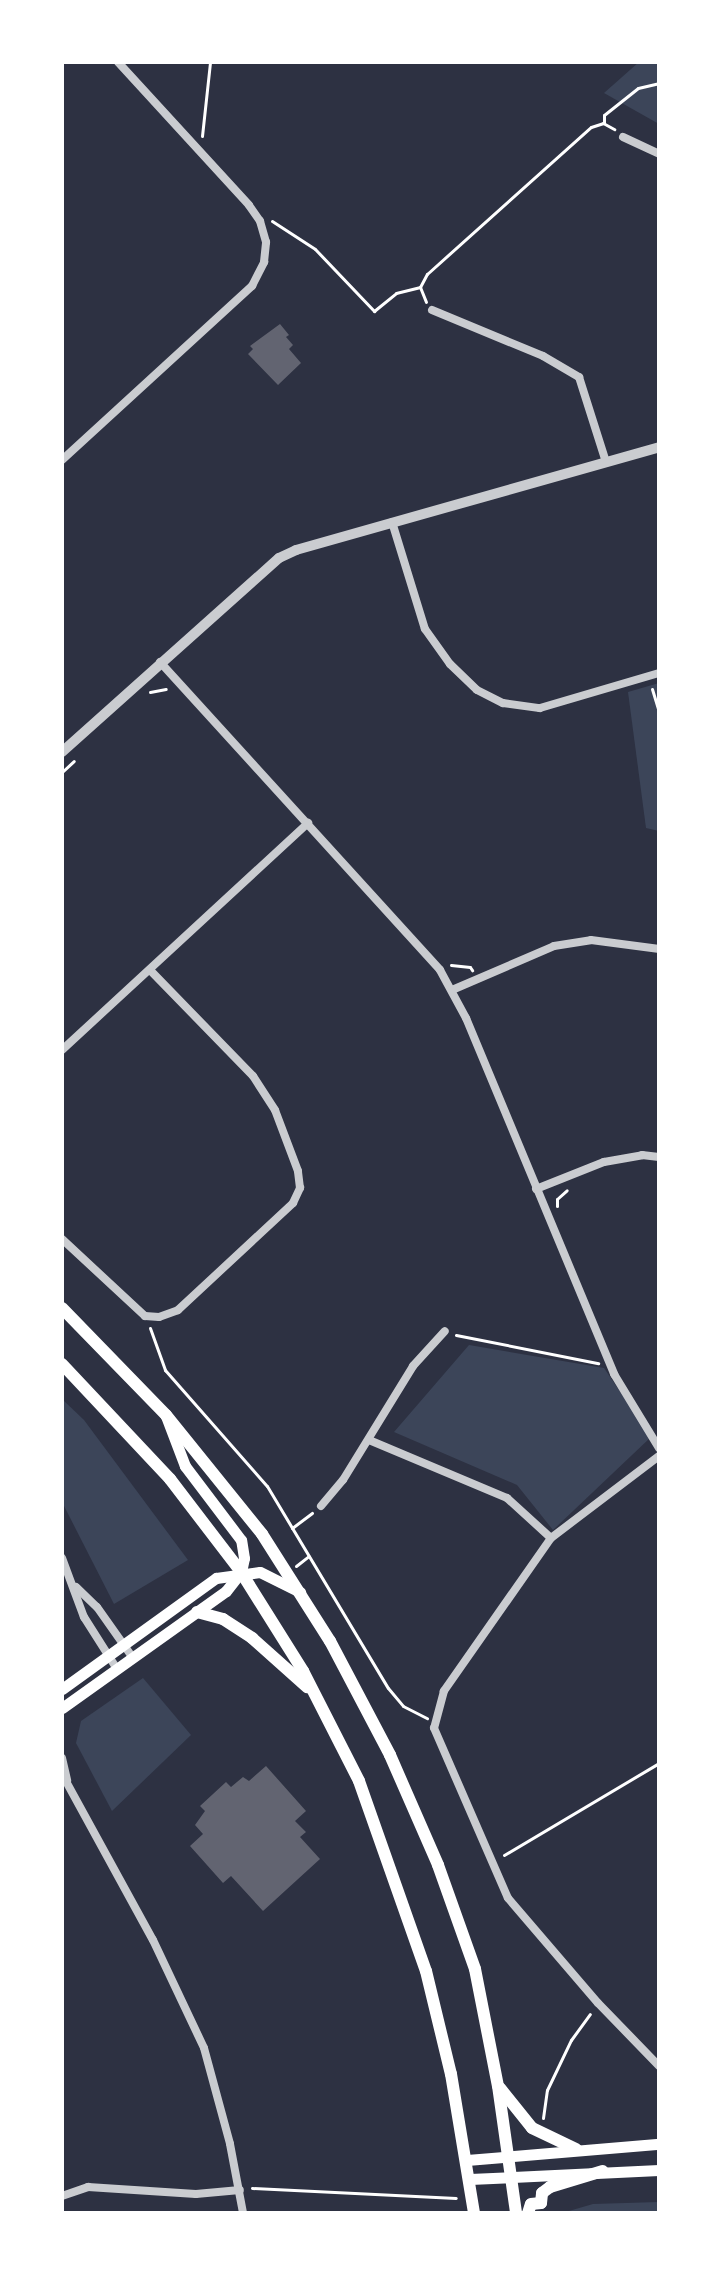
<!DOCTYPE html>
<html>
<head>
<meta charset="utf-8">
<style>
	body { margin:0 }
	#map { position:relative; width:721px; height:2275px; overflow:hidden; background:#2d3142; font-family:Inter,sans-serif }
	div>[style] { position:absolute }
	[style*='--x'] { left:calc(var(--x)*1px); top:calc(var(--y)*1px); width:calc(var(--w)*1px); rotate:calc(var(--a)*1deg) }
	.green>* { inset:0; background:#3c4559 }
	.building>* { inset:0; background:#626471 }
	.path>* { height:3px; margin:-1.5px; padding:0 1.5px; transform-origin:1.5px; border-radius:1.5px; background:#fff }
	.minor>* { height:8px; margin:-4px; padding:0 4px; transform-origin:4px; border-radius:4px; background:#caccd0 }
	.tertiary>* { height:10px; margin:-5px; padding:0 5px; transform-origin:5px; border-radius:5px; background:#caccd0 }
	.secondary>* { height:11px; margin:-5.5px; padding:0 5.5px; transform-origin:5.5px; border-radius:5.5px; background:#fff }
	.trunk>* { height:12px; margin:-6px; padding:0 6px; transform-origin:6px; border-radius:6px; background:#fff }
	span { translate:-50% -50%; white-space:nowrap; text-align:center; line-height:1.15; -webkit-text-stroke:8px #fff; paint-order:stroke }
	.frame { position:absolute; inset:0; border:64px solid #fff; pointer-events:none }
</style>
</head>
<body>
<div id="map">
	<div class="green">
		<div style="clip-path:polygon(639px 62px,659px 62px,659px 124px,604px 93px)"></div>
		<div style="clip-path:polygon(659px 683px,659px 831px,646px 828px,628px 692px)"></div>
		<div style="clip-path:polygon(469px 1345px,604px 1368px,651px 1437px,553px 1530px,517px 1485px,394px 1432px)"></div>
		<div style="clip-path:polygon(62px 1399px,84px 1420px,188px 1560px,114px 1604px,62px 1502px)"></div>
		<div style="clip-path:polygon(143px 1678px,191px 1735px,112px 1811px,76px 1743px,81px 1721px)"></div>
		<div style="clip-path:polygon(659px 2202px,659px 2213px,562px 2213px,593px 2204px)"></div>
	</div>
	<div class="building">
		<div style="clip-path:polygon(280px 324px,289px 335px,286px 337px,293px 345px,289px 349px,301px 363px,278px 385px,248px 354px,253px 349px,250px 346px)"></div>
		<div style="clip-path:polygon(266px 1766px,306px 1811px,295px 1821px,306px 1832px,300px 1837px,320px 1859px,263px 1911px,231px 1876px,223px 1883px,190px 1846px,203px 1834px,195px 1825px,205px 1811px,200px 1806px,226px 1782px,231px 1787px,243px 1777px,249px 1781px)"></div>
	</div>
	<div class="path">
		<div style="--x:604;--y:123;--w:8;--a:-90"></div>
		<div style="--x:604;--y:115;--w:43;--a:-38.5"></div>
		<div style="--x:638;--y:88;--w:22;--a:-13"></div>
		<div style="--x:202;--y:136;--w:74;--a:-83.8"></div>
		<div style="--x:272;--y:221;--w:51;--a:33.1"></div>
		<div style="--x:315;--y:249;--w:86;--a:46.4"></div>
		<div style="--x:374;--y:311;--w:28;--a:-39"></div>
		<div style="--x:396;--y:293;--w:25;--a:-14"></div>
		<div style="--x:420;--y:287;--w:15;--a:-62"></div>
		<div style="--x:427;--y:274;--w:220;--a:-41.9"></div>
		<div style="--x:591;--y:127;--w:13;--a:-18"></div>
		<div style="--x:603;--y:123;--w:13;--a:29"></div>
		<div style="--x:420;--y:287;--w:16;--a:68"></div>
		<div style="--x:652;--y:689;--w:24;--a:73"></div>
		<div style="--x:150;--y:692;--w:16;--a:-11"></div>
		<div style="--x:659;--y:724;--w:2;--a:90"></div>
		<div style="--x:62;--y:772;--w:16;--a:-43"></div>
		<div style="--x:451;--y:965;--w:19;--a:6"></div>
		<div style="--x:470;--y:967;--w:4;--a:56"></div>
		<div style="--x:557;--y:1206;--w:7;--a:-90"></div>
		<div style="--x:557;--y:1199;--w:13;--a:-42"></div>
		<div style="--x:150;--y:1328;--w:45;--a:70.3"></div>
		<div style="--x:165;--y:1370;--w:154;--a:48.7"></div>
		<div style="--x:267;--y:1486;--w:235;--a:59.1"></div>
		<div style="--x:388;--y:1688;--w:23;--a:50"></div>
		<div style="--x:403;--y:1706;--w:27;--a:27"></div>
		<div style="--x:456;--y:1335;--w:145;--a:11.2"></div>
		<div style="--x:292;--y:1528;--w:25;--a:-37"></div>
		<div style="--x:296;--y:1566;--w:16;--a:-38"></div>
		<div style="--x:504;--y:1855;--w:180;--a:-30.7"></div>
		<div style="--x:543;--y:2118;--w:28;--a:-82"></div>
		<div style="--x:547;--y:2090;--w:55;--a:-64.4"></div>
		<div style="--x:571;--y:2040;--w:32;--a:-54"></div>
		<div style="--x:252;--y:2188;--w:204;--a:2.8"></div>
	</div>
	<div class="minor">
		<div style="--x:623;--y:137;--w:40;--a:25"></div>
		<div style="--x:432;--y:310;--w:120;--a:22.5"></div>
		<div style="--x:543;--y:356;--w:42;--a:30.3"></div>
		<div style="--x:579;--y:377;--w:89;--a:72.4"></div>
		<div style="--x:62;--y:460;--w:258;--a:-42.5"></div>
		<div style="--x:252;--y:286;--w:27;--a:-63"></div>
		<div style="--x:264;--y:262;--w:20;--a:-84"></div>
		<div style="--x:266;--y:242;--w:22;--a:-106"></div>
		<div style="--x:260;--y:221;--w:19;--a:-125"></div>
		<div style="--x:249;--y:205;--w:194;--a:-132.5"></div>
		<div style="--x:392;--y:522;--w:112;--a:72.9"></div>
		<div style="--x:425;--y:629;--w:43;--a:54.5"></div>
		<div style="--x:450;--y:664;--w:37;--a:44"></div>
		<div style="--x:477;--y:690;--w:29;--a:27"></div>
		<div style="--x:503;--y:703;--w:37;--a:8"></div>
		<div style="--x:540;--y:708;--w:124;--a:-16.4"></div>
		<div style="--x:160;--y:662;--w:416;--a:47.7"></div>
		<div style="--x:440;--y:970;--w:55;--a:61.6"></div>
		<div style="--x:466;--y:1018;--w:386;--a:67.4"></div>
		<div style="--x:614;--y:1374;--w:87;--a:58.7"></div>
		<div style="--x:452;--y:990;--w:111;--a:-23.3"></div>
		<div style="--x:554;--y:946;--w:37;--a:-9"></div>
		<div style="--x:591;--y:940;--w:69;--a:7.5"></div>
		<div style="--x:62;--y:1050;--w:335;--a:-42.7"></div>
		<div style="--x:536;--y:1189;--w:73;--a:-21.7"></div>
		<div style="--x:604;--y:1162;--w:39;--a:-10"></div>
		<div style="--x:642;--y:1155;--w:17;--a:7"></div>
		<div style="--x:62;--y:1239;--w:113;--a:42.9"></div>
		<div style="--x:145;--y:1316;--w:14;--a:4"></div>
		<div style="--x:159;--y:1317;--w:20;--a:-20"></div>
		<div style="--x:178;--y:1310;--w:157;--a:-42.9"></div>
		<div style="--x:293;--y:1203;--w:17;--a:-65"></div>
		<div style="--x:300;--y:1188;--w:17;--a:-97"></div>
		<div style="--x:298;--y:1171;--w:65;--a:-110.7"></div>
		<div style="--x:275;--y:1110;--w:40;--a:-122.9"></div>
		<div style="--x:253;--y:1076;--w:148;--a:-134.2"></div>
		<div style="--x:369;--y:1440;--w:150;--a:22.8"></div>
		<div style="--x:507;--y:1498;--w:59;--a:42.3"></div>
		<div style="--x:659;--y:1456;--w:136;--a:142.8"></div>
		<div style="--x:551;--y:1538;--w:187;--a:125"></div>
		<div style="--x:444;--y:1691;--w:38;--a:105"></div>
		<div style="--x:434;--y:1728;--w:185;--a:66.5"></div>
		<div style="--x:508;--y:1898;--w:138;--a:49.4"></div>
		<div style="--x:598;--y:2003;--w:88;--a:45.9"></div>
		<div style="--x:321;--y:1506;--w:34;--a:-50"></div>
		<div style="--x:343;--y:1480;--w:134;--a:-58.4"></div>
		<div style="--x:413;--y:1366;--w:47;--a:-47.6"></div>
		<div style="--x:62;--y:1558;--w:63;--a:69.6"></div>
		<div style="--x:84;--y:1617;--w:62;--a:57.6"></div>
		<div style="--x:76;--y:1587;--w:29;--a:44"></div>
		<div style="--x:97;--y:1607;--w:62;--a:54.8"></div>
		<div style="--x:62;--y:1758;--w:23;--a:77"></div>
		<div style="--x:62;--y:1774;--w:189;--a:61.3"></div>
		<div style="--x:153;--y:1940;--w:119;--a:64.7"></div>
		<div style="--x:204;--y:2048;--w:99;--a:74.8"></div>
		<div style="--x:230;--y:2144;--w:70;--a:79.3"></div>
		<div style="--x:62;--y:2196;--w:28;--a:-19"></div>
		<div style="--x:88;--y:2187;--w:108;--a:3.7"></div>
		<div style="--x:196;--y:2194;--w:44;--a:-5.2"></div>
	</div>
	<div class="tertiary">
		<div style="--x:62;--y:752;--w:291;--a:-41.8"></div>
		<div style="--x:279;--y:558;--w:19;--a:-25"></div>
		<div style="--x:296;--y:550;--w:377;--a:-15.8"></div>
	</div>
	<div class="secondary">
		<div style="--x:62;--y:1689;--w:190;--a:-35.8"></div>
		<div style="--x:216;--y:1578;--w:44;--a:-7.8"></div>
		<div style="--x:260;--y:1572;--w:45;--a:26.6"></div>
		<div style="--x:62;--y:1708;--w:201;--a:-35.5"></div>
		<div style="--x:226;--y:1591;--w:24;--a:-52"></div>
		<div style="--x:241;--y:1572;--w:14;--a:-78"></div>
		<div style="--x:244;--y:1558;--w:18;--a:-99"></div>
		<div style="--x:241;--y:1540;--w:93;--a:-127.1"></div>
		<div style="--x:185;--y:1466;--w:53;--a:-110.8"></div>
		<div style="--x:467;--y:2160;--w:193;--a:-4.8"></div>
		<div style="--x:470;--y:2179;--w:189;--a:-2.7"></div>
	</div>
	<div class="trunk">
		<div style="--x:62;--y:1308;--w:149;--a:45.8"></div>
		<div style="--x:166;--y:1415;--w:153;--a:51.1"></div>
		<div style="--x:262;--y:1534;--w:127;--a:57.6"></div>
		<div style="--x:330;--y:1641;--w:129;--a:62.2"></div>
		<div style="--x:390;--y:1755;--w:120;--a:66.4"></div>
		<div style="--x:438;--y:1865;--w:110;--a:70.4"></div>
		<div style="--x:475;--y:1969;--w:119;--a:78.9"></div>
		<div style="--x:498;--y:2086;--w:128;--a:81.9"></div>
		<div style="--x:62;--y:1364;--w:158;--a:46.8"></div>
		<div style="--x:170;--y:1479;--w:117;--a:52.6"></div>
		<div style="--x:241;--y:1572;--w:117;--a:57.9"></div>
		<div style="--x:303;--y:1671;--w:123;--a:63"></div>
		<div style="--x:359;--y:1781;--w:201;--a:70.6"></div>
		<div style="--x:426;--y:1971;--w:106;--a:76.4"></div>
		<div style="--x:451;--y:2074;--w:141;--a:80.6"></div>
		<div style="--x:197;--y:1612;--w:27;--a:15"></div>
		<div style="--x:223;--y:1619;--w:35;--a:33"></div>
		<div style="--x:252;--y:1638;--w:74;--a:41.7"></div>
		<div style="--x:500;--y:2088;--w:51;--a:51.3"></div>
		<div style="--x:532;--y:2128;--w:49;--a:25.5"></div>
		<div style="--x:528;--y:2213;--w:9;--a:-72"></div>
		<div style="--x:531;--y:2204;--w:10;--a:-6"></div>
		<div style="--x:541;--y:2203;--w:10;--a:-84"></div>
		<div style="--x:542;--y:2193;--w:10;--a:-37"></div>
		<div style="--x:550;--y:2187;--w:55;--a:-16.8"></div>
	</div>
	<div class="frame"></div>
</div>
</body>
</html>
